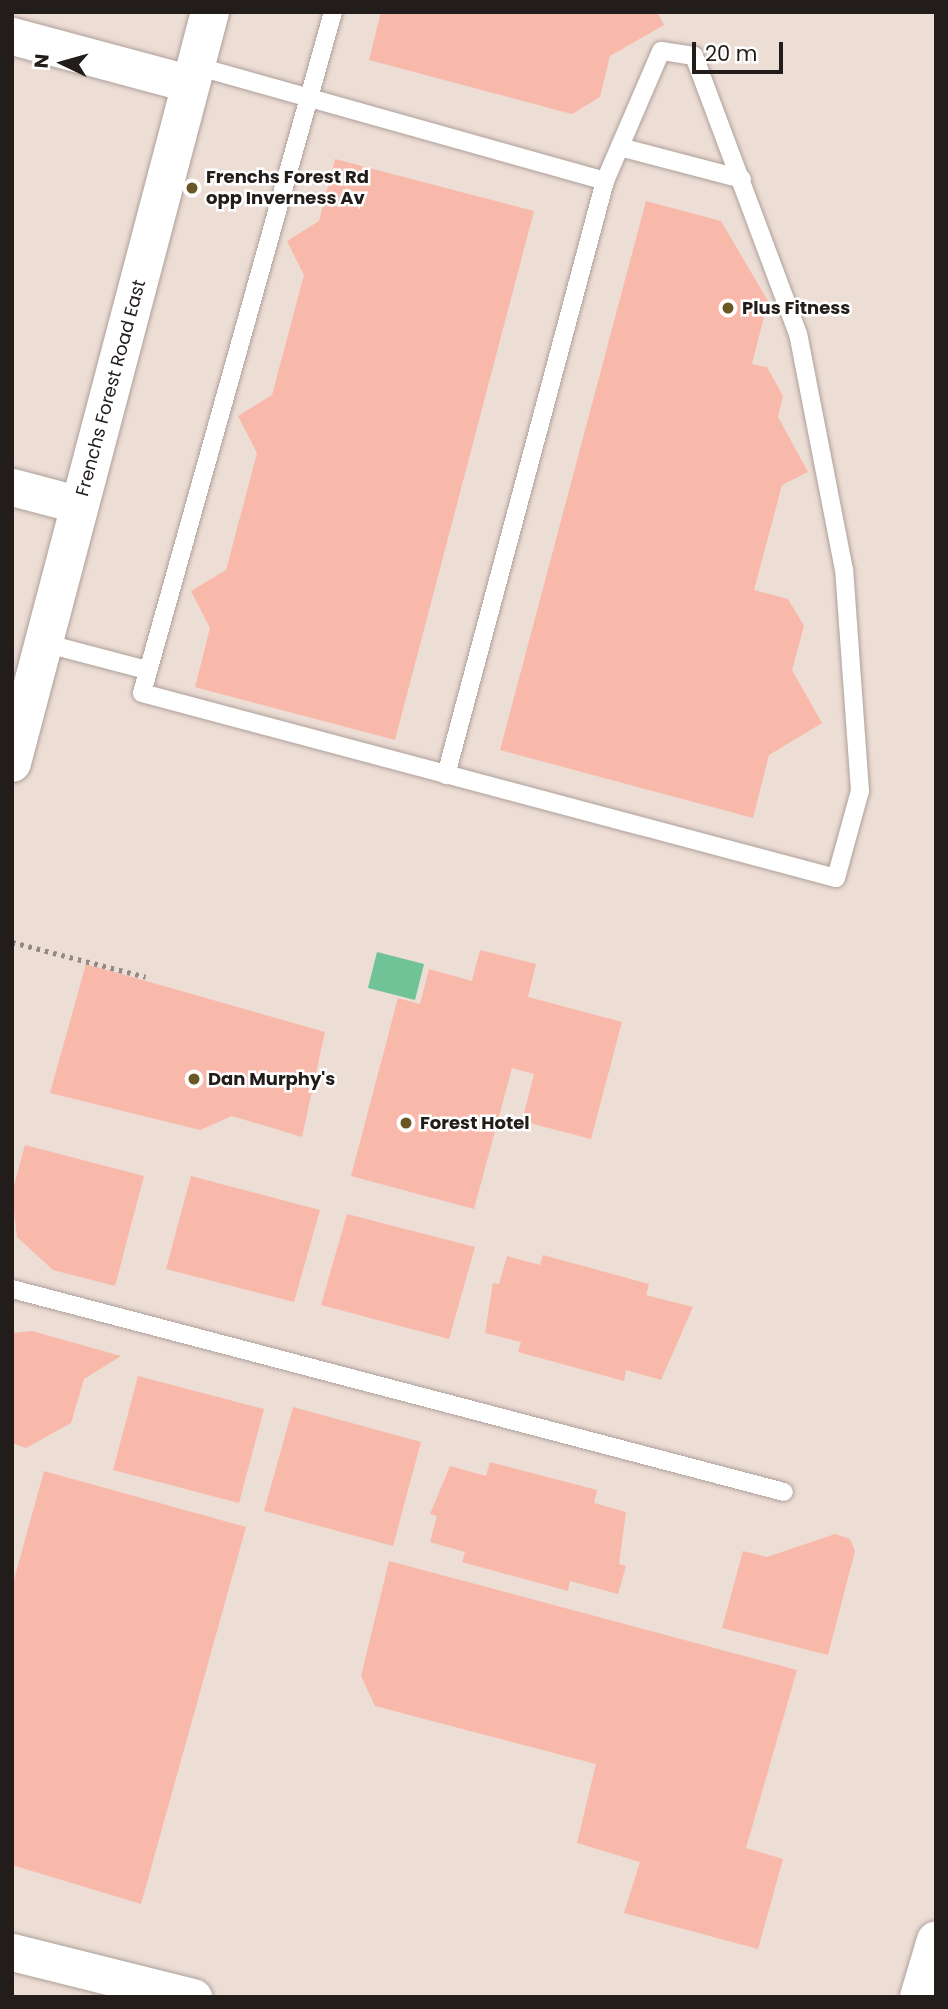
<!DOCTYPE html>
<html>
<head>
<meta charset="utf-8">
<style>
	body { margin:0 }
	#map { position:relative; width:948px; height:2009px; overflow:hidden; background:#ecddd5; font-family:Poppins,sans-serif }
	div>[style] { position:absolute }
	[style*='--x'] { left:calc(var(--x)*1px); top:calc(var(--y)*1px); width:calc(var(--w)*1px); rotate:calc(var(--a)*1deg) }
	.green>* { inset:0; background:#6fc396 }
	.building>* { inset:0; background:#f9b9aa }
	.path>* { height:4.5px; margin-top:-2.25px; transform-origin:0; background:repeating-linear-gradient(90deg,#948984 0 3.5px,transparent 0 8.5px) }
	.roads { filter:drop-shadow(0 0 2px #aea099) drop-shadow(0 0 2px #aea099) }
	.lane>* { height:18px; margin:-9px; padding:0 9px; transform-origin:9px; border-radius:9px; background:#fff }
	.street>* { height:37px; margin:-18.5px; padding:0 18.5px; transform-origin:18.5px; border-radius:18.5px; background:#fff }
	.secondary>* { height:38px; margin:-19px; padding:0 19px; transform-origin:19px; border-radius:19px; background:#fff }
	.primary>* { height:38px; margin:-19px; padding:0 19px; transform-origin:19px; border-radius:19px; background:#fff }
	.dots>* { width:19px; height:19px; translate:-50% -50%; box-sizing:border-box; border:4px solid #fff; border-radius:50% }
	span { translate:-50% -50%; white-space:nowrap; text-align:center; line-height:1.15; -webkit-text-stroke:5px #fff; paint-order:stroke }
	.poi-label { font-size:18px; color:#221c1a; font-weight:700 }
	.left { translate:0 -50%; text-align:left }
	.street-label { font-size:18px; color:#221c1a }
	.frame { position:absolute; inset:0; border:14px solid #221c1a; pointer-events:none }
	.north { position:absolute; left:28px; top:28px; width:70px; height:70px; -webkit-text-stroke:5px #fff; paint-order:stroke; rotate:275deg; font-size:19px; font-weight:700; line-height:28px; text-align:center; color:#221c1a }
	.north::after { content:''; display:block; margin:auto; width:24px; height:32px; background:#221c1a; clip-path:polygon(50% 0,100% 100%,50% 72%,0 100%) }
	.scale { position:absolute; left:692px; top:42px; width:91px; height:32px; box-sizing:border-box; border:4px solid #221c1a; border-top:0; padding-left:9px; font-size:21px; line-height:24px; white-space:nowrap; color:#221c1a; -webkit-text-stroke:5px #fff; paint-order:stroke }
</style>
</head>
<body>
<div id="map">
	<div class="green">
		<div style="clip-path:polygon(377px 952px,424px 964px,415px 1000px,368px 988px)"></div>
	</div>
	<div class="building">
		<div style="clip-path:polygon(381px 12px,657px 12px,664px 25px,610px 56px,600px 97px,572px 114px,369px 60px)"></div>
		<div style="clip-path:polygon(335px 159px,534px 211px,395px 740px,195px 687px,210px 628px,191px 591px,226px 570px,257px 453px,238px 416px,272px 395px,304px 275px,287px 241px,319px 221px)"></div>
		<div style="clip-path:polygon(646px 201px,721px 221px,768px 301px,752px 364px,767px 367px,783px 396px,778px 417px,808px 472px,782px 485px,754px 590px,788px 599px,804px 626px,792px 670px,822px 723px,769px 755px,753px 818px,500px 750px)"></div>
		<div style="clip-path:polygon(480px 950px,536px 964px,528px 997px,622px 1022px,591px 1139px,522px 1121px,534px 1074px,512px 1068px,474px 1209px,351px 1176px,398px 998px,420px 1004px,429px 969px,472px 981px)"></div>
		<div style="clip-path:polygon(86px 964px,325px 1032px,302px 1137px,232px 1116px,200px 1130px,50px 1093px)"></div>
		<div style="clip-path:polygon(25px 1145px,144px 1176px,115px 1286px,53px 1270px,17px 1237px,12px 1193px)"></div>
		<div style="clip-path:polygon(191px 1176px,320px 1210px,294px 1302px,166px 1269px)"></div>
		<div style="clip-path:polygon(347px 1214px,475px 1247px,449px 1339px,321px 1305px)"></div>
		<div style="clip-path:polygon(543px 1255px,649px 1284px,646px 1295px,693px 1307px,661px 1380px,626px 1370px,624px 1381px,518px 1352px,521px 1342px,485px 1333px,493px 1283px,499px 1284px,507px 1256px,540px 1265px)"></div>
		<div style="clip-path:polygon(32px 1331px,121px 1356px,84px 1379px,71px 1423px,26px 1448px,12px 1443px,12px 1333px)"></div>
		<div style="clip-path:polygon(138px 1376px,264px 1409px,239px 1503px,113px 1470px)"></div>
		<div style="clip-path:polygon(293px 1407px,421px 1442px,393px 1546px,264px 1511px)"></div>
		<div style="clip-path:polygon(490px 1462px,597px 1490px,594px 1503px,626px 1512px,619px 1564px,626px 1566px,618px 1594px,570px 1581px,568px 1591px,462px 1562px,465px 1552px,430px 1542px,437px 1516px,430px 1514px,450px 1466px,486px 1476px)"></div>
		<div style="clip-path:polygon(44px 1471px,246px 1527px,141px 1904px,12px 1865px,12px 1587px)"></div>
		<div style="clip-path:polygon(835px 1534px,850px 1539px,855px 1551px,828px 1655px,722px 1628px,743px 1551px,767px 1557px)"></div>
		<div style="clip-path:polygon(389px 1561px,797px 1670px,746px 1848px,783px 1859px,758px 1949px,624px 1913px,640px 1862px,577px 1843px,596px 1764px,375px 1706px,361px 1676px)"></div>
	</div>
	<div class="path">
		<div style="--x:12;--y:942;--w:138;--a:14.6"></div>
	</div>
	<div class="roads">
		<div class="lane">
			<div style="--x:333;--y:12;--w:707;--a:105.67"></div>
			<div style="--x:142;--y:693;--w:718;--a:14.93"></div>
			<div style="--x:836;--y:878;--w:90;--a:-74.6"></div>
			<div style="--x:860;--y:791;--w:222;--a:-94.1"></div>
			<div style="--x:844;--y:570;--w:240;--a:-101"></div>
			<div style="--x:798;--y:334;--w:297;--a:-110.5"></div>
			<div style="--x:694;--y:56;--w:33;--a:-171"></div>
			<div style="--x:661;--y:51;--w:142;--a:113.3"></div>
			<div style="--x:196;--y:66;--w:425;--a:15.7"></div>
			<div style="--x:605;--y:181;--w:615;--a:104.99"></div>
			<div style="--x:620;--y:147;--w:126;--a:14.7"></div>
			<div style="--x:44;--y:643;--w:106;--a:14.7"></div>
			<div style="--x:12;--y:1289;--w:798;--a:14.73"></div>
		</div>
		<div class="street">
			<div style="--x:12;--y:36;--w:185;--a:15"></div>
			<div style="--x:12;--y:487;--w:70;--a:14.8"></div>
			<div style="--x:12;--y:1952;--w:187;--a:14"></div>
		</div>
		<div class="secondary">
			<div style="--x:12;--y:763;--w:777;--a:-75.23"></div>
		</div>
		<div class="primary">
			<div style="--x:919;--y:1997;--w:59;--a:-73.4"></div>
		</div>
	</div>
	<div class="dots">
		<div style="left:192px;top:188px;background:#6a5725"></div>
		<div style="left:728px;top:308px;background:#6a5725"></div>
		<div style="left:194px;top:1079px;background:#6a5725"></div>
		<div style="left:406px;top:1123px;background:#6a5725"></div>
	</div>
	<div class="poi-label">
		<span class="left" style="left:206px;top:188px">Frenchs Forest Rd<br>opp Inverness Av</span>
		<span class="left" style="left:742px;top:308px">Plus Fitness</span>
		<span class="left" style="left:208px;top:1079px">Dan Murphy's</span>
		<span class="left" style="left:420px;top:1123px">Forest Hotel</span>
	</div>
	<div class="street-label">
		<span style="left:111px;top:388px;rotate:-75deg">Frenchs Forest Road East</span>
	</div>
	<div class="frame"></div>
	<div class="north">N</div>
	<div class="scale">20 m</div>
</div>
</body>
</html>
